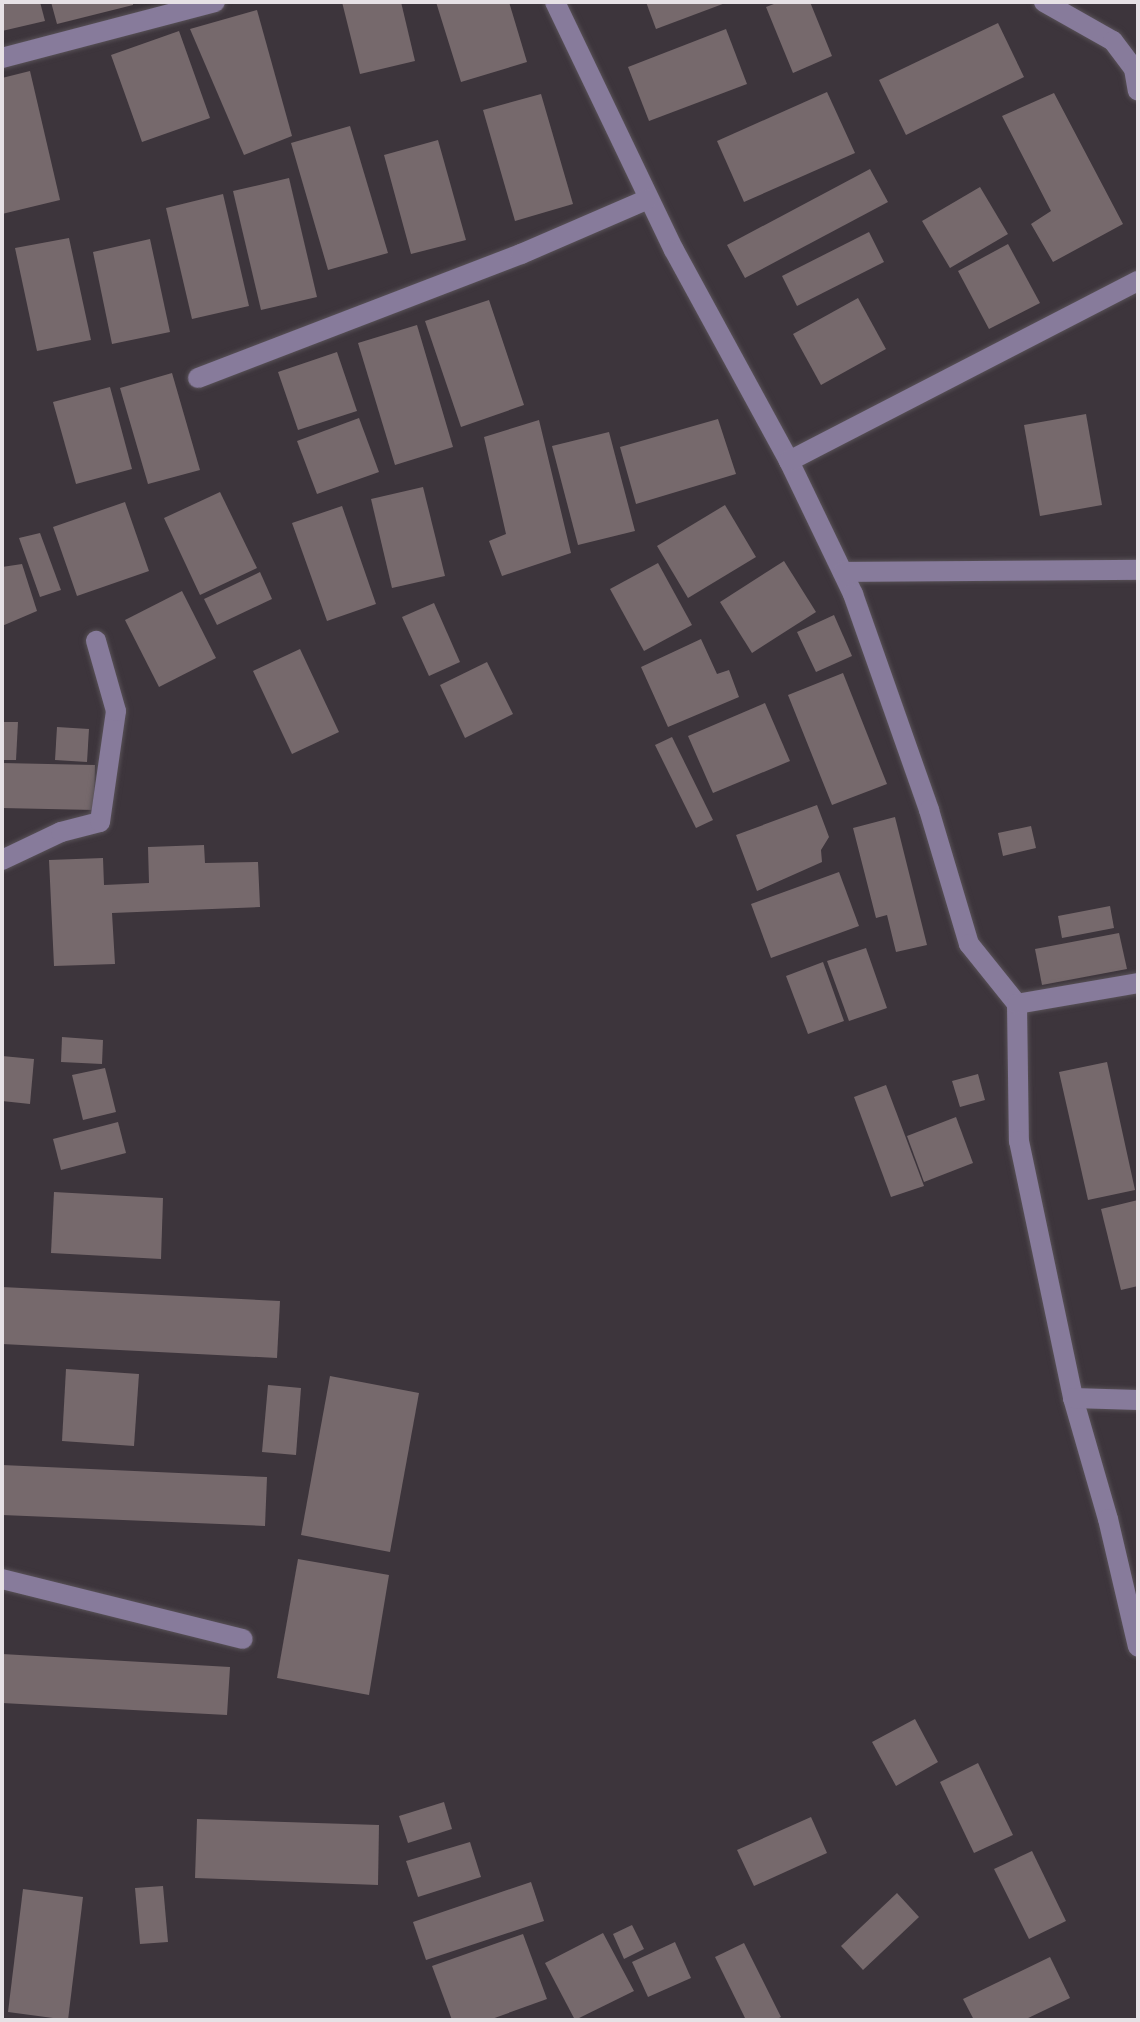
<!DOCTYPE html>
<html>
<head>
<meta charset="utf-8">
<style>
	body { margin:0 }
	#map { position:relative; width:1140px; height:2022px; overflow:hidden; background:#3d353c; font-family:Karla,sans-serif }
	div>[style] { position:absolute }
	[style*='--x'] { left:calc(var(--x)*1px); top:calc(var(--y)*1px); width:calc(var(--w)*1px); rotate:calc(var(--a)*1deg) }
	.building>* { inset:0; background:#76696c }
	.roads { filter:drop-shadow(0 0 2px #585157) drop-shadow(0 0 2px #585157) }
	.minor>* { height:20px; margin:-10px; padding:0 10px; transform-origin:10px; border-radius:10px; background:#877b9b }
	span { translate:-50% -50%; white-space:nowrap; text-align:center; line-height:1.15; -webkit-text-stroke:8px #332b32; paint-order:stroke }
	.frame { position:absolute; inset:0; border:4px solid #e6e1e5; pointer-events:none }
</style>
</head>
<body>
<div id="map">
	<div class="building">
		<div style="clip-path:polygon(2px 2px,40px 2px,45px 21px,2px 31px)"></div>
		<div style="clip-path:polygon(51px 2px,133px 2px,133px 5px,57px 24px)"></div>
		<div style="clip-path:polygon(342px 2px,401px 2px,415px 61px,360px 74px)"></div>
		<div style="clip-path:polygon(436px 2px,509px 2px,527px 62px,461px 82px)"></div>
		<div style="clip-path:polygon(646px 2px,728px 2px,656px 29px)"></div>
		<div style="clip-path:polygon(779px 2px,810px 2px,832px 56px,793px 73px,766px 7px)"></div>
		<div style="clip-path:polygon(257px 10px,292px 136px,244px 155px,190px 29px)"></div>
		<div style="clip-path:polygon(998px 23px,1024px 77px,906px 135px,879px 80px)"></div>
		<div style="clip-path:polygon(726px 29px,747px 84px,649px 121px,628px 67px)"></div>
		<div style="clip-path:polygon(179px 31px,210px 118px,142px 142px,111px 55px)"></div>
		<div style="clip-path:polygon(30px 71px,60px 200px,2px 214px,2px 78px)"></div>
		<div style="clip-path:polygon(827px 92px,855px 153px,744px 202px,717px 141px)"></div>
		<div style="clip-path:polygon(1054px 93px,1123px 224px,1053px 262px,1031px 224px,1051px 211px,1002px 116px)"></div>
		<div style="clip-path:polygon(541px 94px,573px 204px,515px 221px,483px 110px)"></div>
		<div style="clip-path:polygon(350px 126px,388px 253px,328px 270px,291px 143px)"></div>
		<div style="clip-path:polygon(438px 140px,466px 240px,411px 254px,384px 155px)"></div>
		<div style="clip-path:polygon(870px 169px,888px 202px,745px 278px,727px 245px)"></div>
		<div style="clip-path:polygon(289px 178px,317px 297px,261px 310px,233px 191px)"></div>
		<div style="clip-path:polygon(980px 187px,1008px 234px,950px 268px,922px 221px)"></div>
		<div style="clip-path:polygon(223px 194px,249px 306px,192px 319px,166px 208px)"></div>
		<div style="clip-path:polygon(869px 232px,884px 262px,797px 306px,782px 276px)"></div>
		<div style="clip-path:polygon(69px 238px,91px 340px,37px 351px,15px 248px)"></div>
		<div style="clip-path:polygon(150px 239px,170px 332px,112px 344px,93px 252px)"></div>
		<div style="clip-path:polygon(1008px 244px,1040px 303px,989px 329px,958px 271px)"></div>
		<div style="clip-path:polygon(858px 298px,886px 349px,821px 385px,793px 334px)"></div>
		<div style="clip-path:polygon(489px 300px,524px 405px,461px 427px,425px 321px)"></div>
		<div style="clip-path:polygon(417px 325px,453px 447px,395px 465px,358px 343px)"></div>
		<div style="clip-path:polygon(337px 352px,357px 411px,298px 430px,278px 372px)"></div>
		<div style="clip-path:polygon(172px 373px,200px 470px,148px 484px,120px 388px)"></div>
		<div style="clip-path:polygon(110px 387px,132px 469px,76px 484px,53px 402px)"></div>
		<div style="clip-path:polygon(1086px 414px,1102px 505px,1040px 516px,1024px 425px)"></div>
		<div style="clip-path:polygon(359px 418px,379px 472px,317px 494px,297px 441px)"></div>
		<div style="clip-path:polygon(718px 419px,736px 474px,636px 504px,620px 447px)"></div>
		<div style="clip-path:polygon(539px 420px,571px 553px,502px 576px,489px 541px,506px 534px,484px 437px)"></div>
		<div style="clip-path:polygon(609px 432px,635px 531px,578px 545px,552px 446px)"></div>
		<div style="clip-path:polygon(423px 487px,445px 576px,392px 588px,371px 499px)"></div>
		<div style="clip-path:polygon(220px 492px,257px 568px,200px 595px,164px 518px)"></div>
		<div style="clip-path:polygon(125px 502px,149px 571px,77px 596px,53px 527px)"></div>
		<div style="clip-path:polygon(725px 505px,756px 557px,688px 598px,657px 546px)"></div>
		<div style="clip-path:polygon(342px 506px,376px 604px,327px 621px,292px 523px)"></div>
		<div style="clip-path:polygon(40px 533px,61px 590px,40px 597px,19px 538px)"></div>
		<div style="clip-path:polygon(784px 561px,816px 612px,752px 653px,720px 602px)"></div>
		<div style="clip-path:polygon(658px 563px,692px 625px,644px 651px,610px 589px)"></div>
		<div style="clip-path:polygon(22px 564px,37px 611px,2px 626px,2px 567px)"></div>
		<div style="clip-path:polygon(260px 572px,272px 599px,217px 625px,204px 599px)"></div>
		<div style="clip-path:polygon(182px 591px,216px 658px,159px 687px,125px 620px)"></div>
		<div style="clip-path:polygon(434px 603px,460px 662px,429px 676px,402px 617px)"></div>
		<div style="clip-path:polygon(834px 615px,852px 656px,816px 672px,797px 632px)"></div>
		<div style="clip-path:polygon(701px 639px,717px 674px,729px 670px,739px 697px,668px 727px,641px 667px)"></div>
		<div style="clip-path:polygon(300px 649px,339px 732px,292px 754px,253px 671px)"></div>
		<div style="clip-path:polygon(487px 662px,513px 714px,465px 738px,440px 685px)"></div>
		<div style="clip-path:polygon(843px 673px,887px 784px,832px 805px,788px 695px)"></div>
		<div style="clip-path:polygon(765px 703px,790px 761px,713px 793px,688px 736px)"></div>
		<div style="clip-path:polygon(2px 722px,18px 722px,16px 760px,2px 760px)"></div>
		<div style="clip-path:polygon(57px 727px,89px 729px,87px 762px,55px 760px)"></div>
		<div style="clip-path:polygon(672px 737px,713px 820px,696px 828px,655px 745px)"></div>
		<div style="clip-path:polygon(2px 763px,95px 765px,94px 810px,2px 808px)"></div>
		<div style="clip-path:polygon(817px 805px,829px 837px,821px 850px,822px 862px,757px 891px,736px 835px)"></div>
		<div style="clip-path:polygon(895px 817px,927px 945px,896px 952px,887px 915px,876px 918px,853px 828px)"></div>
		<div style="clip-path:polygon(1031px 826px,1036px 848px,1003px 856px,998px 833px)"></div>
		<div style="clip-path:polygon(204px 845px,205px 863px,258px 862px,260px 907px,112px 913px,115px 964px,54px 966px,49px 860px,103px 858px,104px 885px,149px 883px,148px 847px)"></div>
		<div style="clip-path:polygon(839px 872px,859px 926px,771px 958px,751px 904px)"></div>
		<div style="clip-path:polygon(1110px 906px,1114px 928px,1062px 938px,1058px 916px)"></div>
		<div style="clip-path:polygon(1119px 933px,1127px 969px,1042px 985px,1035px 949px)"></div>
		<div style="clip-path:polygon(866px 948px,887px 1008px,849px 1021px,827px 961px)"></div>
		<div style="clip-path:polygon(823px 962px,844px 1021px,808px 1034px,786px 976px)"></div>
		<div style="clip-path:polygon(62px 1037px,103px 1040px,102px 1064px,61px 1062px)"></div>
		<div style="clip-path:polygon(2px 1056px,34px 1059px,30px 1104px,2px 1101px)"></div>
		<div style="clip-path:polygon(1107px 1062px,1135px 1190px,1088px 1200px,1059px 1072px)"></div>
		<div style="clip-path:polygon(105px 1068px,116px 1112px,83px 1120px,72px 1075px)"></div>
		<div style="clip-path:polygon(978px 1074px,985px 1100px,960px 1107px,952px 1081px)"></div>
		<div style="clip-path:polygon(886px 1085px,924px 1186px,891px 1197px,854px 1097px)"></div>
		<div style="clip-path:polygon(956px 1117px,973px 1163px,924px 1182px,907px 1136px)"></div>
		<div style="clip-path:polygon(118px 1122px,126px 1153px,61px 1170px,53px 1139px)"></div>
		<div style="clip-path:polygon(54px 1192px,163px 1198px,161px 1259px,51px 1253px)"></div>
		<div style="clip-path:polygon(1138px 1200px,1138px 1286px,1121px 1290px,1101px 1209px)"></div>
		<div style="clip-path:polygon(2px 1287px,280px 1301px,277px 1358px,2px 1344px)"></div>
		<div style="clip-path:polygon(66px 1369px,139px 1374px,134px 1446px,62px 1441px)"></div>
		<div style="clip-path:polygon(330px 1376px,419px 1393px,390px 1552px,301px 1535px)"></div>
		<div style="clip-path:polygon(268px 1385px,301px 1388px,296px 1455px,262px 1452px)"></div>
		<div style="clip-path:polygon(2px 1465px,267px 1477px,265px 1526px,2px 1515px)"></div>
		<div style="clip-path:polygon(298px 1559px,389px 1575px,369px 1695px,277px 1678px)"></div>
		<div style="clip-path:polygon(2px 1654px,230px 1667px,227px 1715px,2px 1703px)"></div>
		<div style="clip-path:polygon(915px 1719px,938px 1762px,896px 1786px,872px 1742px)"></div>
		<div style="clip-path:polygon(978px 1763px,1013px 1835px,974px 1853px,940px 1782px)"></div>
		<div style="clip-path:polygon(444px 1802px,452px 1829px,408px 1843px,399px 1816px)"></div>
		<div style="clip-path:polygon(811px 1817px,827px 1853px,754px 1886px,737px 1850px)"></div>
		<div style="clip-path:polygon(197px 1819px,379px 1825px,378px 1885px,195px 1878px)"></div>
		<div style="clip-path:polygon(470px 1842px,481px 1877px,418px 1897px,406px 1861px)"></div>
		<div style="clip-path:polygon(1032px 1851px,1066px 1921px,1029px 1939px,994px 1869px)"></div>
		<div style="clip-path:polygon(531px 1882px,544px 1921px,426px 1960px,413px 1922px)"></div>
		<div style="clip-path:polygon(163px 1886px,168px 1942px,140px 1944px,135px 1888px)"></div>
		<div style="clip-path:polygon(23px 1889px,83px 1897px,68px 2020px,8px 2012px)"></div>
		<div style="clip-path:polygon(897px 1893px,919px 1917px,863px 1970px,841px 1946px)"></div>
		<div style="clip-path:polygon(632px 1925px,644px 1949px,624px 1959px,613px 1934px)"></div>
		<div style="clip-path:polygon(603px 1933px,634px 1991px,575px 2020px,545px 1963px)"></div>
		<div style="clip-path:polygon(523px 1934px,547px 1999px,489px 2020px,452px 2020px,432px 1966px)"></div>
		<div style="clip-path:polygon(675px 1942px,691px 1978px,648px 1997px,632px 1962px)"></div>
		<div style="clip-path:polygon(744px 1943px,781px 2017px,775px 2020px,746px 2020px,715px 1957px)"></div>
		<div style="clip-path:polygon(1050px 1957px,1070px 1998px,1024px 2020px,974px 2020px,963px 1999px)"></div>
	</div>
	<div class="roads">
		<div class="minor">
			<div style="--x:555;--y:2;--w:275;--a:64.4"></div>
			<div style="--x:674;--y:250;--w:240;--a:61.4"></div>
			<div style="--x:789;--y:461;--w:148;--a:64.3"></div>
			<div style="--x:853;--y:594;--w:229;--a:70.6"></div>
			<div style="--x:929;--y:810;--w:140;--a:73.4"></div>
			<div style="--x:969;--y:944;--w:77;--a:51.3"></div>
			<div style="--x:1017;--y:1004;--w:137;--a:89.2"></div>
			<div style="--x:1019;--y:1141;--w:263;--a:78.1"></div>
			<div style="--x:1073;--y:1398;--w:126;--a:73.9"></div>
			<div style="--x:1108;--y:1519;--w:131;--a:76.8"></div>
			<div style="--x:1044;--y:2;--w:79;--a:29.5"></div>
			<div style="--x:1113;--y:41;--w:35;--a:53"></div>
			<div style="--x:1134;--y:69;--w:22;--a:80"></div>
			<div style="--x:2;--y:58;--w:220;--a:-14.7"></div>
			<div style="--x:198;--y:378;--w:346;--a:-21"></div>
			<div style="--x:521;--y:254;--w:138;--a:-23.4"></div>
			<div style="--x:789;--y:461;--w:393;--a:-27.3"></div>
			<div style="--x:843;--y:572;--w:295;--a:-0.4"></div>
			<div style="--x:2;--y:860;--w:65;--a:-25.4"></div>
			<div style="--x:61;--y:832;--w:40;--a:-14.4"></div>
			<div style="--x:100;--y:822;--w:112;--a:-81.8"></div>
			<div style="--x:116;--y:711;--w:73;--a:-105.9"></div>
			<div style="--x:1017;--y:1004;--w:123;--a:-9.8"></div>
			<div style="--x:1073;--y:1398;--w:65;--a:1.8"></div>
			<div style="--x:2;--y:1579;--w:248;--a:14"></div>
		</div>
	</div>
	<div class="frame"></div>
</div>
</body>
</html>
